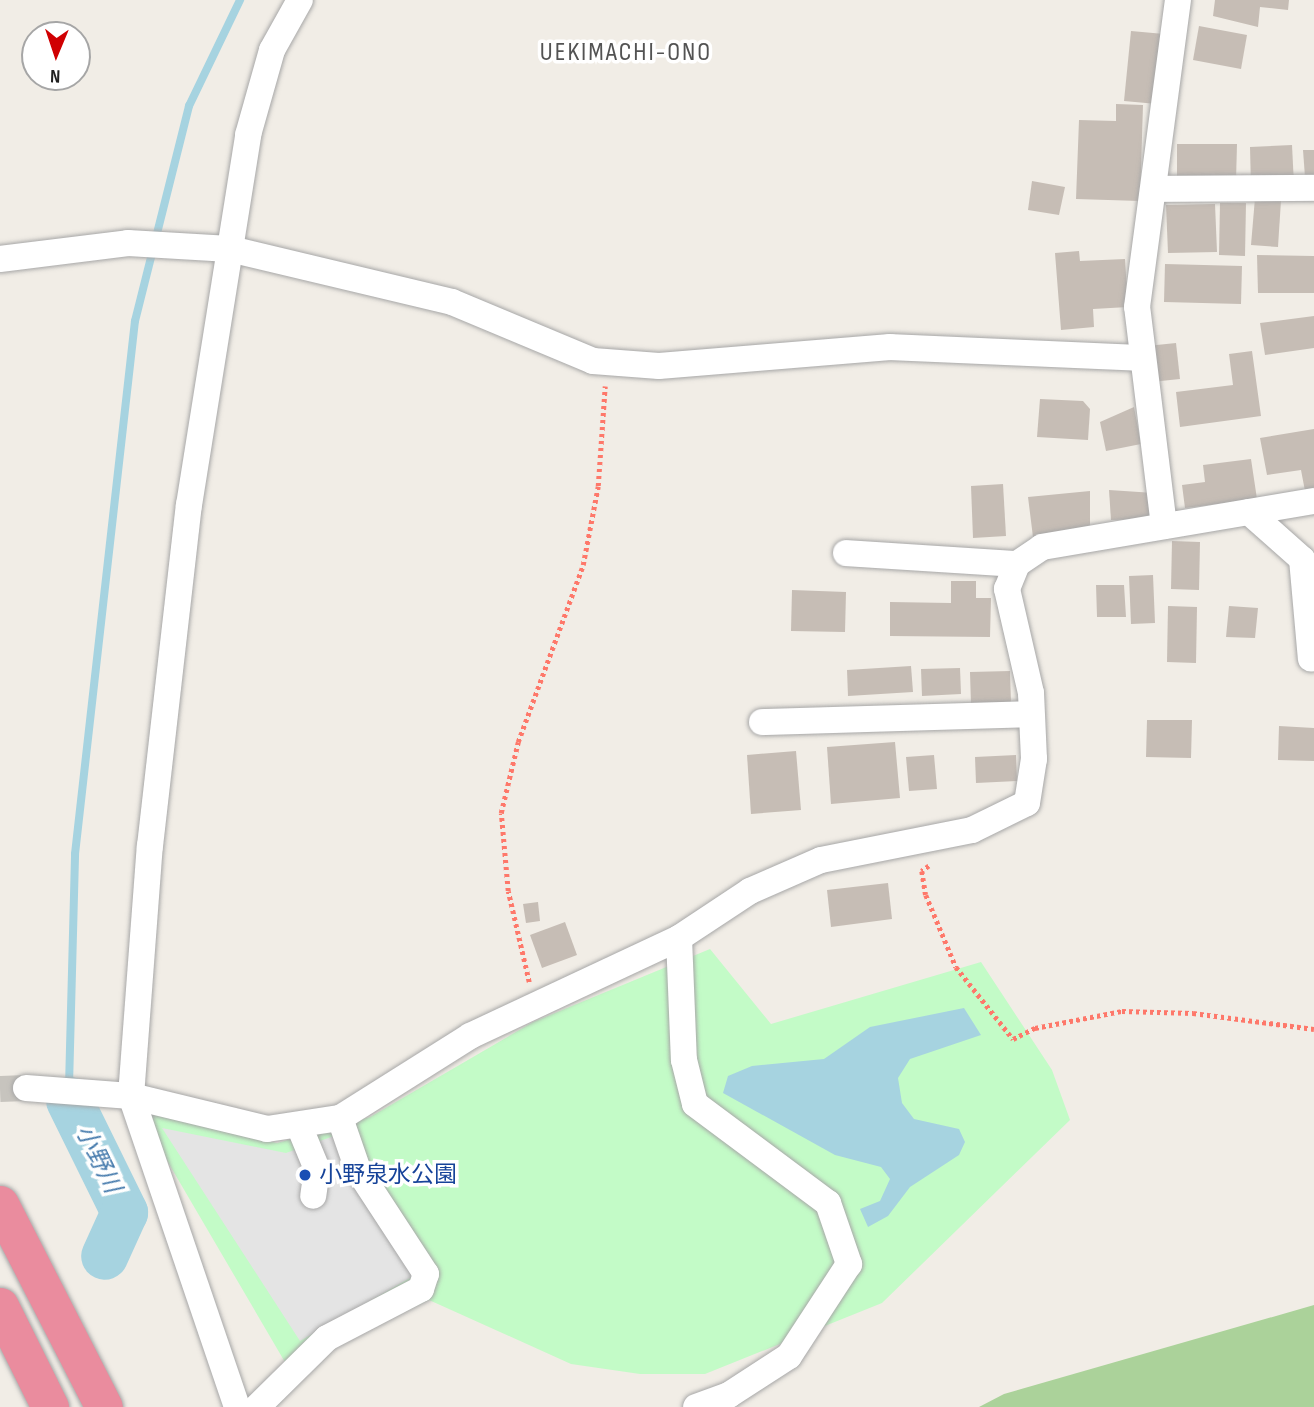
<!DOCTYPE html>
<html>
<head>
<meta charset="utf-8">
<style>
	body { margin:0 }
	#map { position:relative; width:1314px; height:1407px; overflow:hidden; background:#f1ede6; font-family:"Sofia Sans Condensed","Noto Sans JP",sans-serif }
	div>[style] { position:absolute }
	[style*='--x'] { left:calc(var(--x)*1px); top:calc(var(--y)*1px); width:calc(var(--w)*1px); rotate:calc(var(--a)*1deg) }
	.forest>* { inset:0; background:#abd29a }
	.park>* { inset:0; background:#c3fbc7 }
	.parking>* { inset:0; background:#e4e4e4 }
	.water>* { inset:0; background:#a6d3e0 }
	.stream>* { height:8px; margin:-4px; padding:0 4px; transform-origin:4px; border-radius:4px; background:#a6d3e0 }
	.river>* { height:47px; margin:-23.5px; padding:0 23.5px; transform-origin:23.5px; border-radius:23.5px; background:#a6d3e0 }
	.building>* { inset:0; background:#c6bdb5 }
	.minor-tunnel>* { height:26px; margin-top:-13px; transform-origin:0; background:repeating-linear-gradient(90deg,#c7c4be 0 26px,transparent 0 39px) }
	.path>* { height:4.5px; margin-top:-2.25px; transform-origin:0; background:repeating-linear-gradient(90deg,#fe786a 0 3.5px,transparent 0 7px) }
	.roads { filter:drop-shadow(0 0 2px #a7a7a7) drop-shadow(0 0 2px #a7a7a7) }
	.minor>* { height:26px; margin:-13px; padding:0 13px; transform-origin:13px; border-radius:13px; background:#fff }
	.highway>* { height:37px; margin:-18.5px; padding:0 18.5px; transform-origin:18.5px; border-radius:18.5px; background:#ea8c9e }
	.dots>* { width:19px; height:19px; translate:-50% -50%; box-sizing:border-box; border:4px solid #fff; border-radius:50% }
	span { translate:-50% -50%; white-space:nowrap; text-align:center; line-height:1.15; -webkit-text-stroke:7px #fff; paint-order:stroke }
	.transit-label { font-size:23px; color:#164399 }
	.left { translate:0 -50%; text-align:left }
	.water-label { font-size:24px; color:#457aac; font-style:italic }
	.quarter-label { font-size:26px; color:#535353; letter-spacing:2px }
	.north { position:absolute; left:21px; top:21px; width:70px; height:70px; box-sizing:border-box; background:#fff; border:2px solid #a6a6a6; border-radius:50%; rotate:182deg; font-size:19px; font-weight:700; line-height:28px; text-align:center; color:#202020 }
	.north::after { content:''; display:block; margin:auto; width:24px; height:32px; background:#d00002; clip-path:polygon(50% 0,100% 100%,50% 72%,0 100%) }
</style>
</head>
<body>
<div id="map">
	<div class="forest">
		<div style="clip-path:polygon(1314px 1305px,1314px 1407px,979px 1407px,1004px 1394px)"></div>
	</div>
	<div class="park">
		<div style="clip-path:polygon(710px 949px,771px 1024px,981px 962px,1052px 1070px,1070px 1120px,882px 1303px,705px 1374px,640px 1374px,571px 1364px,429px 1300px,289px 1369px,138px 1111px,277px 1143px,370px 1117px,533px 1022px)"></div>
	</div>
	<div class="parking">
		<div style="clip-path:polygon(162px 1128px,286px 1153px,334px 1136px,415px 1275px,300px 1341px)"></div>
	</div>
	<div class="water">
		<div style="clip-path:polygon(964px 1008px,981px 1035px,910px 1059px,898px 1078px,902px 1103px,914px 1119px,959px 1129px,965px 1142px,959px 1155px,910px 1187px,888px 1216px,868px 1227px,860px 1209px,880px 1201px,890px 1179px,881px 1167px,835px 1155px,723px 1093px,728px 1076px,752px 1066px,824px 1059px,870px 1027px)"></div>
	</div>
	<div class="stream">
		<div style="--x:69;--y:1086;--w:232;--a:-88.5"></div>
		<div style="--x:75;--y:854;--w:536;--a:-83.58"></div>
		<div style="--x:135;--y:321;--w:222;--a:-75.9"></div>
		<div style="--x:189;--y:106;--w:118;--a:-64.3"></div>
	</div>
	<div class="river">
		<div style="--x:69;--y:1100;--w:125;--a:63.8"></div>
		<div style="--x:124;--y:1212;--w:48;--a:114.4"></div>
	</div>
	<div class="building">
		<div style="clip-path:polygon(1215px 0,1289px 0,1288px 10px,1260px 7px,1258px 27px,1213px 16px)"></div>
		<div style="clip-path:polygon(1199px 26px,1247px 35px,1241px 69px,1193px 60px)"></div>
		<div style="clip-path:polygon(1131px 31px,1164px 34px,1157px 104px,1124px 101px)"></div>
		<div style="clip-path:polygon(1116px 104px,1143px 105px,1140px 201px,1076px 199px,1079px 120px,1116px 121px)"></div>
		<div style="clip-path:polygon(1177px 144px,1237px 144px,1236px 181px,1177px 181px)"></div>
		<div style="clip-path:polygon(1292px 145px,1294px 185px,1251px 187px,1250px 147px)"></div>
		<div style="clip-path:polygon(1303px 150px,1314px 150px,1314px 177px,1305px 177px)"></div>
		<div style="clip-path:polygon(1032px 181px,1065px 187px,1059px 215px,1028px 210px)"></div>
		<div style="clip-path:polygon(1255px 198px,1281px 200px,1278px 247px,1251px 245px)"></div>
		<div style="clip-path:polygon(1220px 203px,1246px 203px,1245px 256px,1219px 255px)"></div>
		<div style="clip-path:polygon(1215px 204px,1217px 252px,1168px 253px,1166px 205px)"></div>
		<div style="clip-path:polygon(1079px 251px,1080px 261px,1125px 259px,1128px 307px,1093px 309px,1094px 327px,1061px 330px,1055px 253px)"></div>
		<div style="clip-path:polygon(1257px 255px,1314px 256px,1314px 293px,1258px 293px)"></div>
		<div style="clip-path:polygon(1165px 264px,1242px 266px,1241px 304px,1164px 302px)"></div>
		<div style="clip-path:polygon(1314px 316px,1314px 348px,1265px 355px,1260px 323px)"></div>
		<div style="clip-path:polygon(1176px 343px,1180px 379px,1151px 382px,1147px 346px)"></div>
		<div style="clip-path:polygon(1252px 351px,1261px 416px,1180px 427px,1176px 392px,1233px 385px,1229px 354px)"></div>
		<div style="clip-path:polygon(1040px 399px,1083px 401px,1090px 409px,1088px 440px,1037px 437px)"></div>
		<div style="clip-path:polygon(1134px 407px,1141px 444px,1106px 451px,1100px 422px)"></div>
		<div style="clip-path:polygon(1314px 429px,1314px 489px,1305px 491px,1301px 470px,1267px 475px,1260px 438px)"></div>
		<div style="clip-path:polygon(1251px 459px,1257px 499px,1185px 508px,1182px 485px,1205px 482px,1203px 465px)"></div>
		<div style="clip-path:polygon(1003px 484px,1006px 536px,973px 538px,971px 486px)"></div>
		<div style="clip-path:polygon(1109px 490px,1154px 493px,1151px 519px,1111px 520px)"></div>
		<div style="clip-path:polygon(1090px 491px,1090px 527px,1033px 537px,1028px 497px)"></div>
		<div style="clip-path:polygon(1172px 541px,1200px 542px,1199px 590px,1171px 589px)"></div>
		<div style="clip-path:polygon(1153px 575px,1155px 623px,1131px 624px,1129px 576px)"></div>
		<div style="clip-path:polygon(951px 581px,976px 581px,976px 598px,991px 598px,990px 637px,890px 636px,890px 602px,951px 603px)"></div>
		<div style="clip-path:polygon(1096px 585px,1124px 585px,1126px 617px,1097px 617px)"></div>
		<div style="clip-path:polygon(792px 590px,846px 592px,845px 632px,791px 631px)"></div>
		<div style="clip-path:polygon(1168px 606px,1197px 607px,1196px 663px,1167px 662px)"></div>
		<div style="clip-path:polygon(1229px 606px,1258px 608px,1255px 638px,1226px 637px)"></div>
		<div style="clip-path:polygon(911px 666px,913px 692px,848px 696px,847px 670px)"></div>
		<div style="clip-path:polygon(960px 668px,961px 694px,922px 696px,921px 669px)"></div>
		<div style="clip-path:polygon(1010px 671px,1011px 704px,971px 705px,970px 672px)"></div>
		<div style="clip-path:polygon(1147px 720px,1192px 720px,1191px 758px,1146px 757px)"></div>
		<div style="clip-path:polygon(1279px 726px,1314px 728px,1314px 761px,1278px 760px)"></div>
		<div style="clip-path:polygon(895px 742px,900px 798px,831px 804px,827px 747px)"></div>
		<div style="clip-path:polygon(796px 751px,801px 810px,751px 814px,747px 755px)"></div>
		<div style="clip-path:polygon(934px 755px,937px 789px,909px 791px,906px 757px)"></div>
		<div style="clip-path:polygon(1016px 755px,1017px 781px,976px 783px,975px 757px)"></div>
		<div style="clip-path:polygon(888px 883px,892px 919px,831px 927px,827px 890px)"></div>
		<div style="clip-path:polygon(538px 902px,540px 921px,526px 923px,523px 904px)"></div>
		<div style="clip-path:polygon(565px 922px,577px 955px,542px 968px,530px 935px)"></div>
	</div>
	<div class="minor-tunnel">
		<div style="--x:0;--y:1089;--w:26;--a:-2"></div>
	</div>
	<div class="path">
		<div style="--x:929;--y:866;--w:9;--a:144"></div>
		<div style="--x:922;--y:871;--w:24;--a:81"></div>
		<div style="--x:926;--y:895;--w:78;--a:67.4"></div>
		<div style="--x:956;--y:967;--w:92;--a:51.6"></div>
		<div style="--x:1013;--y:1039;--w:25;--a:-27"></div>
		<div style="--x:1035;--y:1028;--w:89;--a:-11.1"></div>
		<div style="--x:1122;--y:1011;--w:71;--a:1.6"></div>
		<div style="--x:1193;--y:1013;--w:122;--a:7.5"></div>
		<div style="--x:529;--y:982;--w:93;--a:-103"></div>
		<div style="--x:508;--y:891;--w:78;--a:-95.1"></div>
		<div style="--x:501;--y:813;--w:73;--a:-76.5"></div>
		<div style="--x:518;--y:742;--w:189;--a:-69.8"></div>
		<div style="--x:583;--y:565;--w:80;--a:-79.2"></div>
		<div style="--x:598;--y:486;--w:100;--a:-86"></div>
	</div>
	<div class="roads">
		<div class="minor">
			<div style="--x:1155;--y:189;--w:159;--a:-0.4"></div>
			<div style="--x:0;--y:259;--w:129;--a:-7.1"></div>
			<div style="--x:128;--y:243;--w:102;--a:3.4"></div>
			<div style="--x:230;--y:249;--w:228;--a:13.4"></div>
			<div style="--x:452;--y:302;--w:153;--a:22.7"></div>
			<div style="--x:593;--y:361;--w:66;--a:4.3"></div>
			<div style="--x:659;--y:366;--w:232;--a:-4.7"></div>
			<div style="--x:890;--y:347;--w:248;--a:2.5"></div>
			<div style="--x:1249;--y:512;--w:71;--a:41.6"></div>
			<div style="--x:1302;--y:559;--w:100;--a:84.9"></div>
			<div style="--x:1164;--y:526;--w:221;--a:-97"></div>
			<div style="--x:1137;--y:307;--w:310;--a:-82.4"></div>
			<div style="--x:846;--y:553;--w:171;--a:3.7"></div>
			<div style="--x:762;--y:722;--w:269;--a:-1.7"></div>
			<div style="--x:679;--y:938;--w:122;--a:87.7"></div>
			<div style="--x:684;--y:1060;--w:45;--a:76"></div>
			<div style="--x:695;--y:1104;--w:166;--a:36.7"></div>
			<div style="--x:828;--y:1203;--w:65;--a:71"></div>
			<div style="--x:849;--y:1264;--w:110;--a:123.1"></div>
			<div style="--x:789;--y:1356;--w:72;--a:147"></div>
			<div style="--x:729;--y:1395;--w:35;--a:160"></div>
			<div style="--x:26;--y:1088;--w:105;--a:4.4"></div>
			<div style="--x:131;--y:1096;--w:140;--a:13.6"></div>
			<div style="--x:267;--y:1129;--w:74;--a:-8.6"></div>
			<div style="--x:340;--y:1118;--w:154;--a:-32.2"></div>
			<div style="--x:470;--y:1036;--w:231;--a:-25.1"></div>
			<div style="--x:679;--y:938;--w:85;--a:-33.5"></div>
			<div style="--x:750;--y:891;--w:77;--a:-23.6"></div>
			<div style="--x:821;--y:860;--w:154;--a:-11.2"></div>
			<div style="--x:972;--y:830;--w:61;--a:-26.1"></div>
			<div style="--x:1027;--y:803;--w:45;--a:-81"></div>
			<div style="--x:1034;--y:759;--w:66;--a:-92.6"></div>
			<div style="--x:1031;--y:693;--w:107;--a:-103"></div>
			<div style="--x:1007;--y:589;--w:27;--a:-68"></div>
			<div style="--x:1017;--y:564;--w:30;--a:-34"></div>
			<div style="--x:1042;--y:547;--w:276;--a:-9.6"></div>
			<div style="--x:300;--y:1128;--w:44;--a:67.5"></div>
			<div style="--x:317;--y:1169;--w:27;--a:98"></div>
			<div style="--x:237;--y:1407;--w:329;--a:-108.8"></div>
			<div style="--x:131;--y:1096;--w:251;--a:-85.7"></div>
			<div style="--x:150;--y:846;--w:343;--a:-83.5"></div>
			<div style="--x:189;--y:505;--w:375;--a:-80.9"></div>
			<div style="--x:248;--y:135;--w:88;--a:-74.2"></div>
			<div style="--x:272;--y:50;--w:57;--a:-60.8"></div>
			<div style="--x:257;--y:1407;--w:98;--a:-44.6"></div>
			<div style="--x:327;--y:1338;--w:106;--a:-27.5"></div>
			<div style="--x:421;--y:1289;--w:16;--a:-72"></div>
			<div style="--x:426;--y:1274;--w:124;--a:-123.2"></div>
			<div style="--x:358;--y:1170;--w:55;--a:-109.1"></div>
		</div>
		<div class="highway">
			<div style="--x:0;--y:1204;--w:228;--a:62.9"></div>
			<div style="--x:0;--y:1306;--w:113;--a:63.7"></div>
		</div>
	</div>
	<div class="dots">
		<div style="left:305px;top:1175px;background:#1a4fb4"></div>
	</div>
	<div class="transit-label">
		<span class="left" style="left:319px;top:1175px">小野泉水公園</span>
	</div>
	<div class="water-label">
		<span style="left:98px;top:1159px;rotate:64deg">小野川</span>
	</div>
	<div class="quarter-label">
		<span style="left:626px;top:53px">UEKIMACHI-ONO</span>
	</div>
	<div class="north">N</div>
</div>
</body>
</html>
